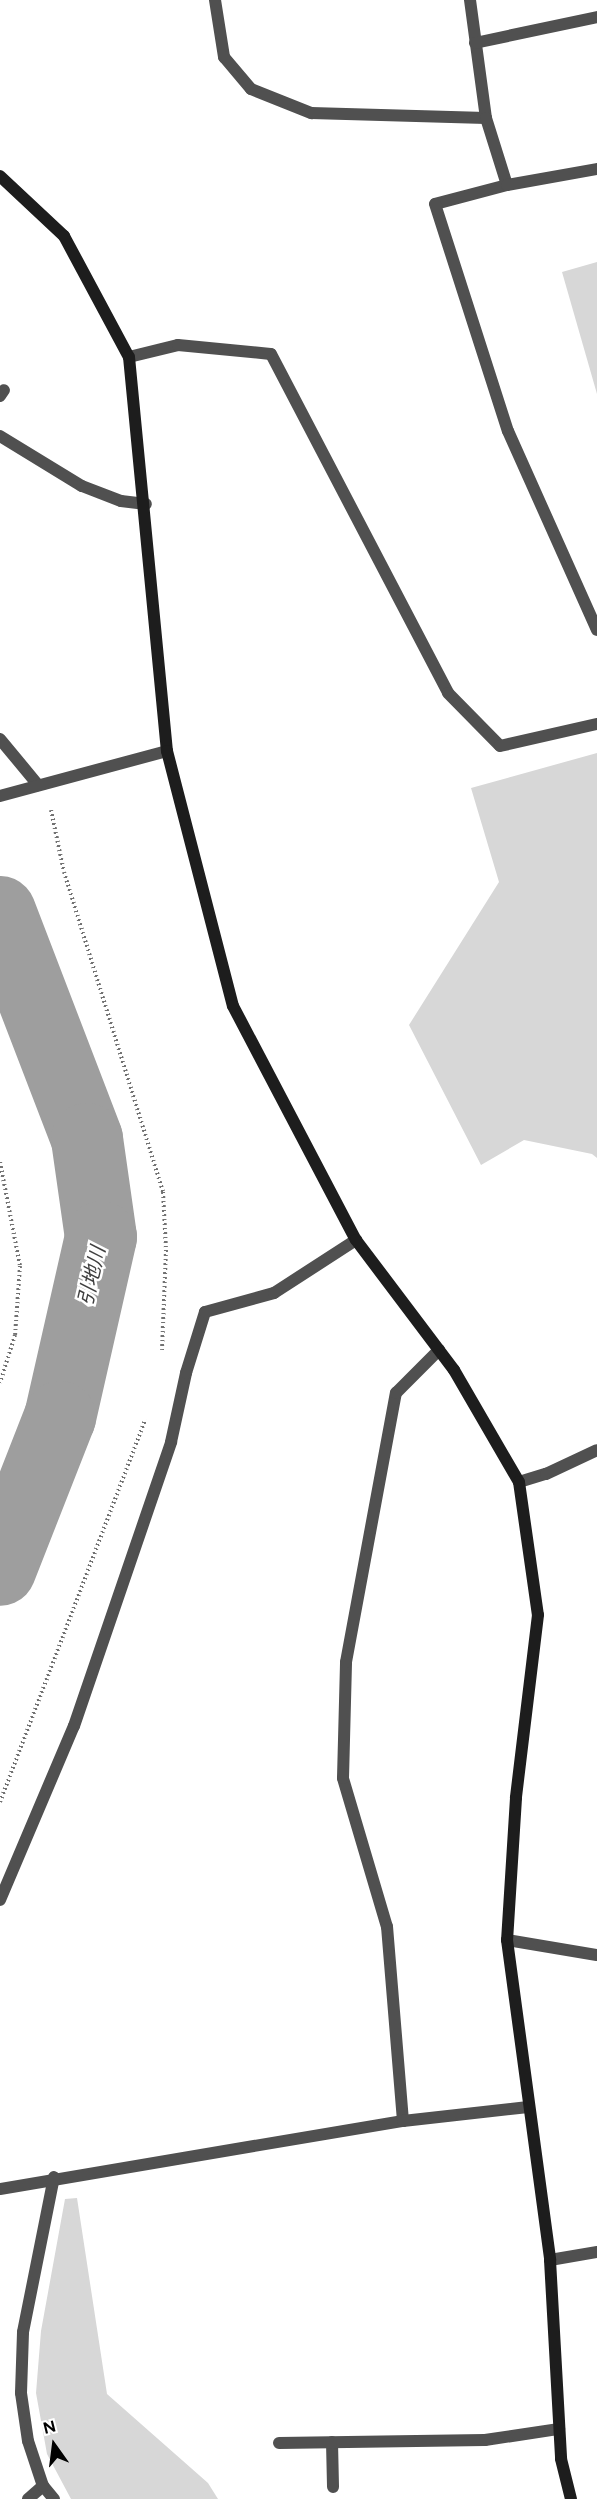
<!DOCTYPE html>
<html>
<head>
<meta charset="utf-8">
<style>
	body { margin:0 }
	#map { position:relative; width:597px; height:2499px; overflow:hidden; background:#fff; font-family:Figtree,"Noto Sans JP",sans-serif }
	div>[style] { position:absolute }
	[style*='--x'] { left:calc(var(--x)*1px); top:calc(var(--y)*1px); width:calc(var(--w)*1px); rotate:calc(var(--a)*1deg) }
	.green>* { inset:0; background:#d7d7d7 }
	.river>* { height:72px; margin:-36px; padding:0 36px; transform-origin:36px; border-radius:36px; background:#9e9e9e }
	.path>* { height:4px; margin-top:-2px; transform-origin:0; background:repeating-linear-gradient(90deg,#727272 0 1.5px,transparent 0 4.5px) }
	.lane>* { height:12px; margin:-6px; padding:0 6px; transform-origin:6px; border-radius:6px; background:#505050 }
	.street>* { height:12px; margin:-6px; padding:0 6px; transform-origin:6px; border-radius:6px; background:#505050 }
	.secondary>* { height:12px; margin:-6px; padding:0 6px; transform-origin:6px; border-radius:6px; background:#1d1d1d }
	span { translate:-50% -50%; white-space:nowrap; text-align:center; line-height:1.15; -webkit-text-stroke:5px #fff; paint-order:stroke }
	.water-label { font-size:20px; color:#3f3f3f; font-style:italic }
	.north { position:absolute; left:24px; top:2415px; width:60px; height:60px; -webkit-text-stroke:4px #fff; paint-order:stroke; rotate:346deg; font-size:16px; font-weight:700; line-height:24px; text-align:center; color:#000 }
	.north::after { content:''; display:block; margin:auto; width:21px; height:27px; background:#000; clip-path:polygon(50% 0,100% 100%,50% 72%,0 100%) }
</style>
</head>
<body>
<div id="map">
	<div class="green">
		<div style="clip-path:polygon(597px 262px,597px 394px,562px 272px)"></div>
		<div style="clip-path:polygon(597px 753px,597px 1158px,592px 1154px,524px 1140px,481px 1165px,409px 1025px,499px 882px,471px 788px)"></div>
		<div style="clip-path:polygon(77px 2198px,107px 2394px,208px 2483px,218px 2499px,71px 2499px,47px 2454px,36px 2393px,41px 2331px,65px 2199px)"></div>
	</div>
	<div class="river">
		<div style="--x:0;--y:912;--w:243;--a:69"></div>
		<div style="--x:87;--y:1139;--w:99;--a:81.9"></div>
		<div style="--x:101;--y:1237;--w:185;--a:102.8"></div>
		<div style="--x:60;--y:1417;--w:164;--a:111.4"></div>
	</div>
	<div class="path">
		<div style="--x:51;--y:810;--w:63;--a:78.2"></div>
		<div style="--x:64;--y:872;--w:335;--a:72.8"></div>
		<div style="--x:163;--y:1192;--w:58;--a:87"></div>
		<div style="--x:166;--y:1250;--w:100;--a:92.3"></div>
		<div style="--x:0;--y:1162;--w:106;--a:79.1"></div>
		<div style="--x:20;--y:1266;--w:69;--a:94.1"></div>
		<div style="--x:15;--y:1335;--w:50;--a:107.4"></div>
		<div style="--x:0;--y:1802;--w:409;--a:-69.2"></div>
	</div>
	<div class="lane">
		<div style="--x:215;--y:0;--w:58;--a:81"></div>
		<div style="--x:224;--y:57;--w:42;--a:49.8"></div>
		<div style="--x:251;--y:89;--w:65;--a:21.8"></div>
		<div style="--x:311;--y:113;--w:175;--a:1.6"></div>
		<div style="--x:0;--y:396;--w:7;--a:-56"></div>
		<div style="--x:0;--y:436;--w:96;--a:31.4"></div>
		<div style="--x:82;--y:486;--w:42;--a:21"></div>
		<div style="--x:121;--y:501;--w:25;--a:7"></div>
		<div style="--x:507;--y:1940;--w:91;--a:9.5"></div>
		<div style="--x:403;--y:2121;--w:195;--a:-94.7"></div>
		<div style="--x:387;--y:1927;--w:155;--a:-106.5"></div>
		<div style="--x:343;--y:1778;--w:116;--a:-88.5"></div>
		<div style="--x:346;--y:1662;--w:274;--a:-79.5"></div>
		<div style="--x:396;--y:1393;--w:61;--a:-45"></div>
		<div style="--x:332;--y:2442;--w:45;--a:88.7"></div>
		<div style="--x:279;--y:2443;--w:206;--a:-0.8"></div>
		<div style="--x:485;--y:2440;--w:75;--a:-8.5"></div>
	</div>
	<div class="street">
		<div style="--x:470;--y:0;--w:119;--a:82.3"></div>
		<div style="--x:486;--y:118;--w:70;--a:72.6"></div>
		<div style="--x:507;--y:185;--w:74;--a:165.2"></div>
		<div style="--x:435;--y:204;--w:238;--a:72.2"></div>
		<div style="--x:508;--y:431;--w:218;--a:65.9"></div>
		<div style="--x:475;--y:43;--w:125;--a:-12"></div>
		<div style="--x:507;--y:185;--w:91;--a:-10.1"></div>
		<div style="--x:129;--y:357;--w:50;--a:-13.8"></div>
		<div style="--x:178;--y:345;--w:93;--a:5.5"></div>
		<div style="--x:271;--y:354;--w:382;--a:62.4"></div>
		<div style="--x:448;--y:693;--w:74;--a:45.5"></div>
		<div style="--x:500;--y:746;--w:99;--a:-12.8"></div>
		<div style="--x:0;--y:739;--w:60;--a:50.4"></div>
		<div style="--x:0;--y:796;--w:173;--a:-15.1"></div>
		<div style="--x:519;--y:1482;--w:28;--a:-17"></div>
		<div style="--x:546;--y:1474;--w:56;--a:-25.2"></div>
		<div style="--x:0;--y:1900;--w:189;--a:-67"></div>
		<div style="--x:74;--y:1726;--w:300;--a:-71.1"></div>
		<div style="--x:171;--y:1442;--w:71;--a:-77.7"></div>
		<div style="--x:186;--y:1373;--w:64;--a:-72.7"></div>
		<div style="--x:205;--y:1312;--w:72;--a:-15.4"></div>
		<div style="--x:274;--y:1293;--w:98;--a:-32.9"></div>
		<div style="--x:0;--y:2189;--w:409;--a:-9.6"></div>
		<div style="--x:403;--y:2121;--w:126;--a:-6.4"></div>
		<div style="--x:550;--y:2260;--w:48;--a:-9.7"></div>
		<div style="--x:28;--y:2499;--w:20;--a:-41"></div>
		<div style="--x:54;--y:2499;--w:17;--a:-130"></div>
		<div style="--x:43;--y:2486;--w:47;--a:-108.4"></div>
		<div style="--x:28;--y:2441;--w:49;--a:-98.3"></div>
		<div style="--x:21;--y:2393;--w:61;--a:-88.1"></div>
		<div style="--x:23;--y:2332;--w:158;--a:-78.7"></div>
	</div>
	<div class="secondary">
		<div style="--x:0;--y:176;--w:88;--a:43.2"></div>
		<div style="--x:64;--y:236;--w:137;--a:61.8"></div>
		<div style="--x:129;--y:357;--w:396;--a:84.5"></div>
		<div style="--x:167;--y:751;--w:263;--a:75.5"></div>
		<div style="--x:233;--y:1006;--w:264;--a:62.3"></div>
		<div style="--x:356;--y:1240;--w:163;--a:53"></div>
		<div style="--x:454;--y:1370;--w:129;--a:59.9"></div>
		<div style="--x:519;--y:1482;--w:134;--a:81.9"></div>
		<div style="--x:538;--y:1615;--w:184;--a:96.9"></div>
		<div style="--x:516;--y:1798;--w:142;--a:93.6"></div>
		<div style="--x:507;--y:1940;--w:323;--a:82.3"></div>
		<div style="--x:550;--y:2260;--w:199;--a:86.8"></div>
		<div style="--x:561;--y:2459;--w:41;--a:76"></div>
	</div>
	<div class="water-label">
		<span style="left:92px;top:1276px;rotate:-77deg">引地川</span>
	</div>
	<div class="north">N</div>
</div>
</body>
</html>
